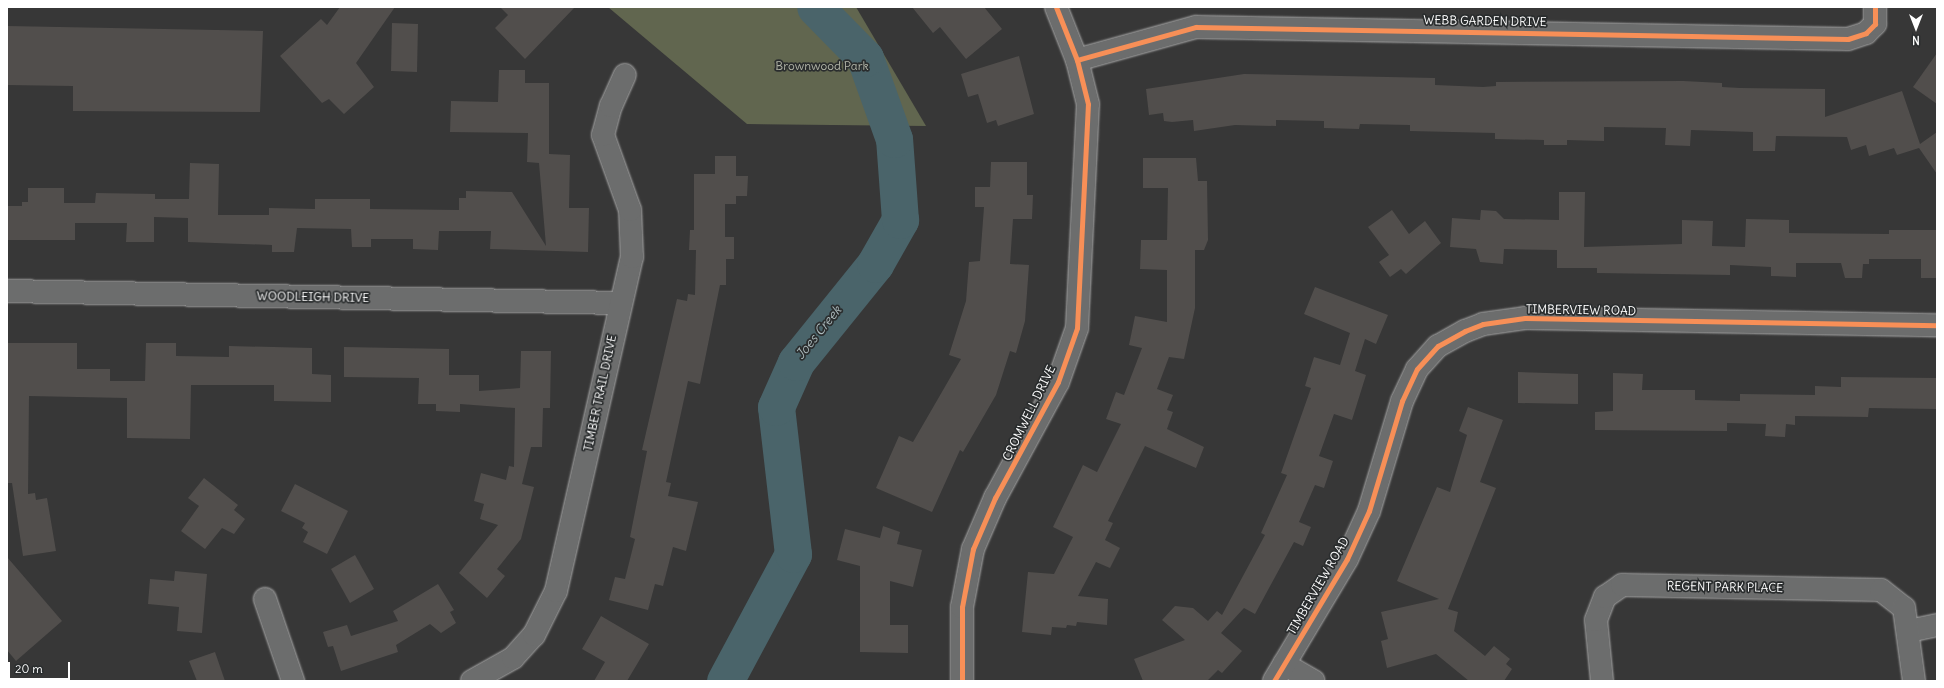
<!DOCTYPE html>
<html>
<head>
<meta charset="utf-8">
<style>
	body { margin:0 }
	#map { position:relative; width:1944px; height:688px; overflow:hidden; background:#373737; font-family:Delius,sans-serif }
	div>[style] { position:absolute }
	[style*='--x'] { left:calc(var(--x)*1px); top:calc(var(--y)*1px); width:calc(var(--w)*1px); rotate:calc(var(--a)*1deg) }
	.green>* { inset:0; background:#61664f }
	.river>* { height:37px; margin:-18.5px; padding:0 18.5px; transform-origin:18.5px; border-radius:18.5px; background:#4a646a }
	.building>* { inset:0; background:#514e4c }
	.roads { filter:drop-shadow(0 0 1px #a5a5a5) drop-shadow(0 0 1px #a5a5a5) }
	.minor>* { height:22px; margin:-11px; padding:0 11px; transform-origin:11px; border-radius:11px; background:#6c6d6d }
	.cycleway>* { height:5px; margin:-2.5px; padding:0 2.5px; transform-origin:2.5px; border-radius:2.5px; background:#f78f57 }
	span { translate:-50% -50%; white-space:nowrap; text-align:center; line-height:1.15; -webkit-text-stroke:3.5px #2a2d2e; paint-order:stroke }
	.street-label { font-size:12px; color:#fff }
	.park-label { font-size:12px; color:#b3b6a9 }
	.water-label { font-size:13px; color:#aebcbe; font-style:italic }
	.frame { position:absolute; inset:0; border:8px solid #fff; pointer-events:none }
	.north { position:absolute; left:1896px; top:8px; width:40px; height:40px; -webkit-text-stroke:3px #2a2d2e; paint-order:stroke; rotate:180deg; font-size:11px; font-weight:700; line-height:16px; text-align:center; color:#fff }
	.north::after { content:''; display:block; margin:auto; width:14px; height:18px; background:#fff; clip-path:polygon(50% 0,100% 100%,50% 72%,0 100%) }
	.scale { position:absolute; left:8px; top:662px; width:62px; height:18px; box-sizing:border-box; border:2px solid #fff; border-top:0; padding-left:5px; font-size:12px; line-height:14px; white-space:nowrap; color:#fff; -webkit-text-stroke:3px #2a2d2e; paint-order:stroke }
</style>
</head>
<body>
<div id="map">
	<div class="green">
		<div style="clip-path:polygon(608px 7px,856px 7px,926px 126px,747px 124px)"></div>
	</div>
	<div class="river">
		<div style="--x:725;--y:681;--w:144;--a:-61.8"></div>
		<div style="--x:793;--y:554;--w:148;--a:-96.6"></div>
		<div style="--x:776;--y:407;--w:49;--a:-66"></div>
		<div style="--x:796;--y:362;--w:126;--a:-51.1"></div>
		<div style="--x:875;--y:264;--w:51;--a:-60.4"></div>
		<div style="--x:900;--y:220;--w:81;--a:-94.2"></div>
		<div style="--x:894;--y:139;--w:86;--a:-109.7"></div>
		<div style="--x:865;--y:58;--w:71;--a:-134.4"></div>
	</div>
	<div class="building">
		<div style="clip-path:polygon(340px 7px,395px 7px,356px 63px,374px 87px,344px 114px,329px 99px,322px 103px,280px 56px,321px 19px,327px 25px)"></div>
		<div style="clip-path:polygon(500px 7px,575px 7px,525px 59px,495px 28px,508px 15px)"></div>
		<div style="clip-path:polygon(912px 7px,984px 7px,1002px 29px,966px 59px,940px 27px,933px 33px)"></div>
		<div style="clip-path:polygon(392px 23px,418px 24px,417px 72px,391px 71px)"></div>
		<div style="clip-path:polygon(7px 26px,263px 31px,260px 112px,73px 111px,73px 86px,7px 85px)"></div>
		<div style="clip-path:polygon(1937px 53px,1937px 104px,1913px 87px)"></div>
		<div style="clip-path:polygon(1019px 56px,1034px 114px,998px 126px,996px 120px,987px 123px,978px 94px,968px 97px,961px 74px)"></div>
		<div style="clip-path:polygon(499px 70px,525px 70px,525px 83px,549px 83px,549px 154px,570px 155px,569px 208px,589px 208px,588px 252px,490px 249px,491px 231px,439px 231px,438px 250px,413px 249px,413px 239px,371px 239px,371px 247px,352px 247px,351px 229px,297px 228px,294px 252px,272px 252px,272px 245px,188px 242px,188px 218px,154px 217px,154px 242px,126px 242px,127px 223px,75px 223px,75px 240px,7px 240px,7px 206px,22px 206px,22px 202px,28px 202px,28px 188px,64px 188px,64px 203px,95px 203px,96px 193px,155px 194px,155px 199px,189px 199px,190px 163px,219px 164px,218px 215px,269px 215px,269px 208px,315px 209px,315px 199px,370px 199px,370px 209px,459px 210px,459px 198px,466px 198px,466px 191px,512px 192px,546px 246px,539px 163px,527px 162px,528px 133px,450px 132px,451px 101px,498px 102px)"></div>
		<div style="clip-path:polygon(1244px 74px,1435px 78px,1435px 85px,1483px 87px,1496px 86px,1496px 82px,1683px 81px,1722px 83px,1722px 87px,1740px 88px,1825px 89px,1825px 117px,1902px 91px,1920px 144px,1937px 132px,1937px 174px,1919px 148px,1897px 155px,1894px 148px,1869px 156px,1866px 145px,1851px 150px,1847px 137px,1776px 136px,1775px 151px,1753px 151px,1753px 132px,1691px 130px,1690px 146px,1665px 145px,1666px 128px,1604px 127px,1604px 141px,1567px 140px,1567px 145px,1544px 145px,1544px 140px,1495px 139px,1495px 133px,1410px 131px,1410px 125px,1360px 124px,1359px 129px,1324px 128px,1324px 121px,1276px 120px,1276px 126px,1235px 125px,1194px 131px,1193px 120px,1172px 122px,1164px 121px,1163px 113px,1149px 115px,1146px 89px)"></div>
		<div style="clip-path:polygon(715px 156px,736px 156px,736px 176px,748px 176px,747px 196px,736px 196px,736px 204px,725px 204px,725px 237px,734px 237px,734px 259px,726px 259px,726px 285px,720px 285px,700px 384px,688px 381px,666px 482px,671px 483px,668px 496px,698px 502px,686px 551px,673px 547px,663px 586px,655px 584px,648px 610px,609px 600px,615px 577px,625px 579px,635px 539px,630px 537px,647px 451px,642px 450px,677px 299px,687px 301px,688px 294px,695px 295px,696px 250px,689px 250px,690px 230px,694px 230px,694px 174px,715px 174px)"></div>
		<div style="clip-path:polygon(1143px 158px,1196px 158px,1198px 181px,1207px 181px,1208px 240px,1204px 250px,1195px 250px,1195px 308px,1184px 359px,1169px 357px,1157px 389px,1173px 395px,1167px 410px,1173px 412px,1167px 429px,1204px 447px,1196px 468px,1145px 446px,1108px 521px,1113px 523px,1105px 540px,1120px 548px,1110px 568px,1096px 562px,1078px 596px,1108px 599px,1107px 625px,1077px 622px,1076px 626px,1067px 625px,1066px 628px,1052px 627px,1051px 635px,1022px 632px,1028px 572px,1054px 574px,1073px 537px,1053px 527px,1083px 465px,1097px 472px,1121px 424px,1106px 419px,1116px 392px,1124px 395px,1142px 348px,1129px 345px,1135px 316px,1167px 322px,1167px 270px,1140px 269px,1141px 240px,1167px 240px,1168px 188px,1143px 188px)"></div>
		<div style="clip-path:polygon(991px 162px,1027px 162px,1027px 195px,1033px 195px,1032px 219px,1013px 219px,1010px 264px,1029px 265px,1025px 321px,1016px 353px,1010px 351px,996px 395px,963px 452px,960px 450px,932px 512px,876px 488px,899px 436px,913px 442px,961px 359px,949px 355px,966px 301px,969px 262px,980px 261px,984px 207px,975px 207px,975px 187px,990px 187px)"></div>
		<div style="clip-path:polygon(1559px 192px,1585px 192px,1584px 247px,1682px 244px,1682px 220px,1713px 221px,1712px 246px,1745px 247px,1746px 219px,1789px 220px,1789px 233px,1889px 234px,1889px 230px,1937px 230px,1937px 278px,1921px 278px,1921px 259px,1869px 259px,1869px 264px,1863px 264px,1862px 278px,1845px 278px,1841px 263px,1796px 263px,1796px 277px,1771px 276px,1771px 267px,1730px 265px,1730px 275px,1597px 273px,1597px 268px,1557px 268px,1557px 250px,1504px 249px,1503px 264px,1480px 262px,1476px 249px,1450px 247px,1452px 218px,1480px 220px,1481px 210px,1496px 211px,1504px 219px,1559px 220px)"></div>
		<div style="clip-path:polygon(1392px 210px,1409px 234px,1425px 221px,1441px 243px,1406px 274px,1401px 269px,1390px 277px,1379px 262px,1389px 255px,1368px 227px)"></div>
		<div style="clip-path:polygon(1315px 287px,1388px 315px,1376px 344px,1365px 339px,1355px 371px,1366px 375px,1352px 420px,1334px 414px,1319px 456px,1333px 461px,1324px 488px,1315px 485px,1299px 522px,1311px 527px,1303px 546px,1294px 542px,1255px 614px,1244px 608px,1221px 633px,1242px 651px,1222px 673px,1218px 670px,1207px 681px,1143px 681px,1134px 659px,1185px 640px,1162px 620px,1175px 606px,1193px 608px,1208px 621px,1217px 611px,1222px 615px,1265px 535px,1261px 533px,1287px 475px,1281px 473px,1311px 388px,1305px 386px,1314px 357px,1340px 365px,1350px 333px,1304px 314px)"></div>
		<div style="clip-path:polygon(7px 343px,77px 343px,77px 369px,110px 369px,110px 381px,145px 381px,146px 343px,176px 343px,176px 356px,229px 357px,229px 346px,312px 348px,312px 374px,331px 375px,331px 402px,274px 401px,274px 385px,191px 385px,190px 439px,127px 438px,127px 398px,29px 396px,28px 494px,35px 493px,36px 500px,47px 498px,56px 551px,23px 556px,12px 483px,7px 483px)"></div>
		<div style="clip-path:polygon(344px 347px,449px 349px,449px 375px,479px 375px,479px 391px,520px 388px,521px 351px,551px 351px,550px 408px,543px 408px,542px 447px,531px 447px,522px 484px,534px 487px,521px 539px,497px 569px,505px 576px,487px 598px,459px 573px,498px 525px,480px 519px,484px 504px,474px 501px,481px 473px,506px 480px,509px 466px,514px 467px,515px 408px,460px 404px,460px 412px,436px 411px,436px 404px,418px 404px,419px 378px,344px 377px)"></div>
		<div style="clip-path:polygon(1518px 372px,1578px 374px,1578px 404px,1518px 403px)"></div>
		<div style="clip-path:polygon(1613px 373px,1643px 374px,1642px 390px,1695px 390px,1695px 400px,1740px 401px,1740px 394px,1815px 395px,1815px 386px,1841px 387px,1841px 377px,1937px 378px,1937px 409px,1869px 408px,1868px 417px,1795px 416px,1795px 425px,1786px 424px,1785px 437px,1765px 436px,1766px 424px,1727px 423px,1727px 431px,1595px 430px,1595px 412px,1613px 411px)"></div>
		<div style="clip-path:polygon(1468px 407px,1503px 420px,1480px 482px,1496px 488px,1448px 609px,1458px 612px,1454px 631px,1485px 656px,1494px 646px,1510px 659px,1506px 664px,1512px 669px,1504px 681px,1469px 681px,1436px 654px,1387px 668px,1381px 641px,1388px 639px,1381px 612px,1439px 599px,1397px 581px,1437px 487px,1450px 492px,1467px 435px,1459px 431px)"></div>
		<div style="clip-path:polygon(204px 478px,238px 505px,234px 510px,245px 519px,234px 534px,222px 528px,205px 549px,181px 531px,199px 506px,188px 498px)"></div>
		<div style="clip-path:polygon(295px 484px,348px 511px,327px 554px,303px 542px,308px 532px,302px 528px,305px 523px,281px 511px)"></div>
		<div style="clip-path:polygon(883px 526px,900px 532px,897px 544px,922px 550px,913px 587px,890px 581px,890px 625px,908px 625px,908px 653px,860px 652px,860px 566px,837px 560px,845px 529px,880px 538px)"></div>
		<div style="clip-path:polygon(355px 555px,374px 589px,350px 603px,331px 569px)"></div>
		<div style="clip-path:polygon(7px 557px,62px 621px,16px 661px,7px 650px)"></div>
		<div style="clip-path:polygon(175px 571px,207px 574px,202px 633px,177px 631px,179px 607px,148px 604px,150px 579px,174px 581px)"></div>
		<div style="clip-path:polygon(438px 584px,454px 610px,450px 612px,456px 623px,441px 633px,430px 624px,396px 645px,398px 652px,341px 671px,333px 646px,328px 647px,323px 632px,347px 625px,351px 636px,398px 621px,393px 611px)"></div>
		<div style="clip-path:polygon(601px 616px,649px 644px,627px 681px,594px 681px,605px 662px,582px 649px)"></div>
		<div style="clip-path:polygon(215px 652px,225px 681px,197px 681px,189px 661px)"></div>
	</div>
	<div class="roads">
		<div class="minor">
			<div style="--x:1077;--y:60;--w:123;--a:-15.5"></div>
			<div style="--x:1196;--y:27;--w:652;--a:1.05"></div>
			<div style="--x:1848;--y:39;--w:19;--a:-18"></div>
			<div style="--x:1866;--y:33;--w:13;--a:-45"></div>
			<div style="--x:1875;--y:24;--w:17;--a:-90"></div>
			<div style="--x:7;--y:291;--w:613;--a:1.12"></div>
			<div style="--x:265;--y:599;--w:87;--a:71.1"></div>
			<div style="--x:1909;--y:631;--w:29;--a:-12"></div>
			<div style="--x:1284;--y:664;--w:34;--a:30"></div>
			<div style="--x:472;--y:681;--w:47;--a:-29.3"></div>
			<div style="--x:513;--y:658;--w:31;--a:-48"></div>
			<div style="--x:534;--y:635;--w:49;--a:-63.4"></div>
			<div style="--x:556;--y:591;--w:343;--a:-77.2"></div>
			<div style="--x:632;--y:257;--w:47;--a:-92.4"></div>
			<div style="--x:630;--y:210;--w:80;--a:-109.8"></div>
			<div style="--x:603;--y:135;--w:30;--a:-75"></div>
			<div style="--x:611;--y:106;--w:34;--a:-66"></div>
			<div style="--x:962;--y:681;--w:74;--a:-90"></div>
			<div style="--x:962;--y:607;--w:59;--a:-79.3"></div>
			<div style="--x:973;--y:549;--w:56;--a:-66.7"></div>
			<div style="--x:995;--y:498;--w:132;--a:-61.5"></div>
			<div style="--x:1058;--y:382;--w:57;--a:-70.6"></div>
			<div style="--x:1077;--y:328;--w:224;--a:-87.2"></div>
			<div style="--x:1088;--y:104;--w:45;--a:-104"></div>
			<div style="--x:1077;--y:60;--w:57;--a:-111.6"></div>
			<div style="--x:1274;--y:681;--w:142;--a:-59.1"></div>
			<div style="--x:1347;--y:559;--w:53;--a:-65.4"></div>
			<div style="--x:1369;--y:511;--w:115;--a:-73.3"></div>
			<div style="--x:1402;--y:401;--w:35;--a:-65"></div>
			<div style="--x:1417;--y:369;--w:31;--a:-48"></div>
			<div style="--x:1438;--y:346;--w:31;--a:-29"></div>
			<div style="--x:1465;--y:331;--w:19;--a:-21"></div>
			<div style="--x:1483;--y:324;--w:42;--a:-8.1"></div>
			<div style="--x:1525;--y:318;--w:412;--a:1"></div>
			<div style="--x:1602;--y:681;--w:61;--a:-95.6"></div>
			<div style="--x:1596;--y:620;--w:25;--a:-69"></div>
			<div style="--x:1605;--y:597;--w:21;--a:-35"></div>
			<div style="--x:1622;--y:585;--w:259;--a:1.1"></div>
			<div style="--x:1881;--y:590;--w:29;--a:38"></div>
			<div style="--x:1904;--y:608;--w:74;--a:82.2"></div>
		</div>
	</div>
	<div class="cycleway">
		<div style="--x:1077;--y:60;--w:123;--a:-15.5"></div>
		<div style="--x:1196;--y:27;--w:652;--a:1.05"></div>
		<div style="--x:1848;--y:39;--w:19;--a:-18"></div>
		<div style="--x:1866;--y:33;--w:13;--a:-45"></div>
		<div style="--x:1875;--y:24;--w:17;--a:-90"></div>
		<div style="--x:962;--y:681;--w:74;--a:-90"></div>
		<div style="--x:962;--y:607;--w:59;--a:-79.3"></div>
		<div style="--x:973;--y:549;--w:56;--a:-66.7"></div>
		<div style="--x:995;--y:498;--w:132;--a:-61.5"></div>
		<div style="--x:1058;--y:382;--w:57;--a:-70.6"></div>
		<div style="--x:1077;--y:328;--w:224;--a:-87.2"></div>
		<div style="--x:1088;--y:104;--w:45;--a:-104"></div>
		<div style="--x:1077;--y:60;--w:57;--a:-111.6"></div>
		<div style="--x:1274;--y:681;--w:142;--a:-59.1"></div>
		<div style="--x:1347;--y:559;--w:53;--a:-65.4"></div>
		<div style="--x:1369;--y:511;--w:115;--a:-73.3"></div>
		<div style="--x:1402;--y:401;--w:35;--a:-65"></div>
		<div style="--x:1417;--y:369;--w:31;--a:-48"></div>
		<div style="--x:1438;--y:346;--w:31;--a:-29"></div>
		<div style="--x:1465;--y:331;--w:19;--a:-21"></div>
		<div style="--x:1483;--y:324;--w:42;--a:-8.1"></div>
		<div style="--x:1525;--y:318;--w:412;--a:1"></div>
	</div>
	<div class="street-label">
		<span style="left:1485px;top:21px;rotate:1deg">WEBB GARDEN DRIVE</span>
		<span style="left:313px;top:297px;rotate:1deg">WOODLEIGH DRIVE</span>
		<span style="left:1581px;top:310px;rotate:1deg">TIMBERVIEW ROAD</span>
		<span style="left:600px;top:393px;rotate:-78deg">TIMBER TRAIL DRIVE</span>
		<span style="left:1029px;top:413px;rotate:-64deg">CROMWELL DRIVE</span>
		<span style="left:1318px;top:586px;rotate:-60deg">TIMBERVIEW ROAD</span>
		<span style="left:1725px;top:587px;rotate:1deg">REGENT PARK PLACE</span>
	</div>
	<div class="park-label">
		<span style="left:822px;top:66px">Brownwood Park</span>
	</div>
	<div class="water-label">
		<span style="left:819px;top:333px;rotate:-51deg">Joes Creek</span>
	</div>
	<div class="frame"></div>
	<div class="north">N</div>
	<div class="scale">20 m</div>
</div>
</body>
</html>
